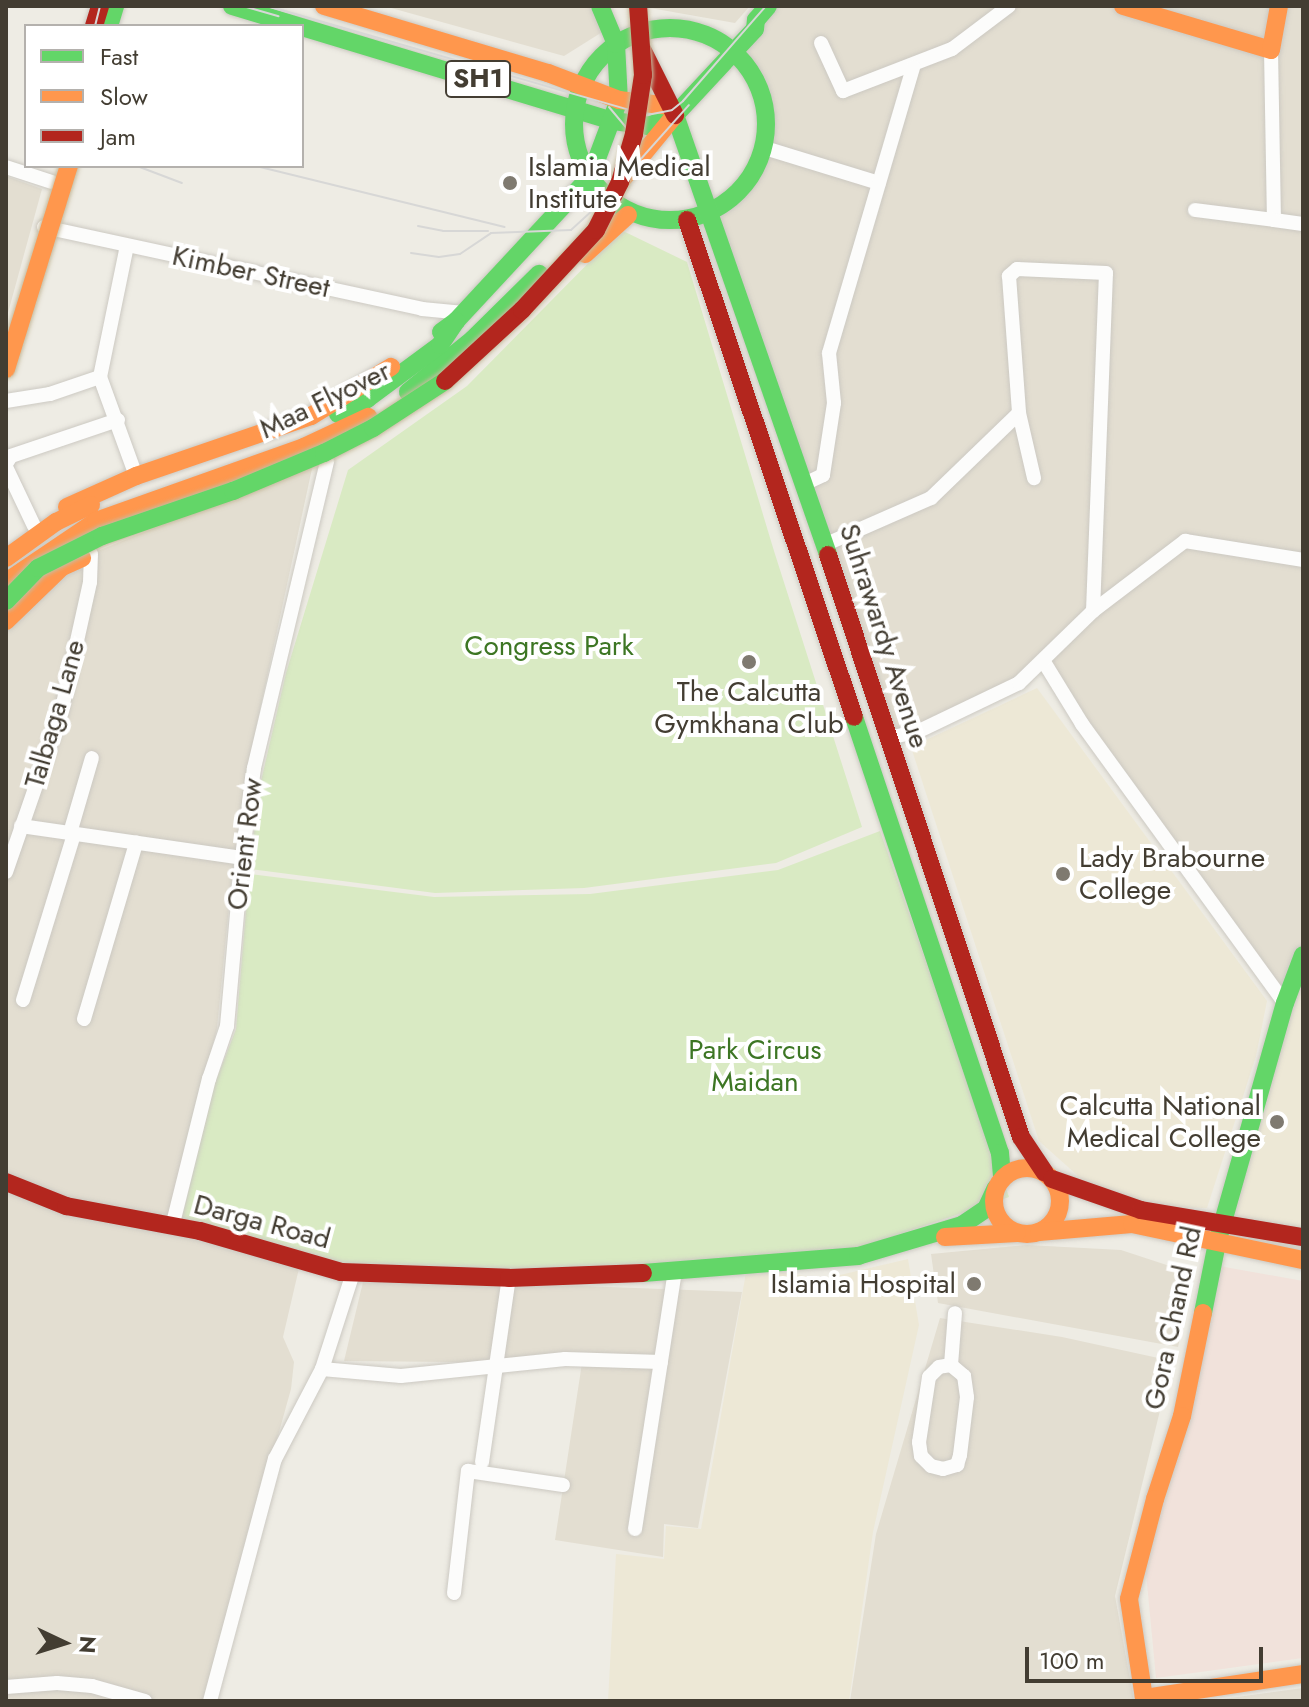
<!DOCTYPE html>
<html>
<head>
<meta charset="utf-8">
<style>
	body { margin:0 }
	#map { position:relative; width:1309px; height:1707px; overflow:hidden; background:#eeece4; font-family:Jost,sans-serif }
	div>[style] { position:absolute }
	[style*='--x'] { left:calc(var(--x)*1px); top:calc(var(--y)*1px); width:calc(var(--w)*1px); rotate:calc(var(--a)*1deg) }
	.residential>* { inset:0; background:#e3ded1 }
	.education>* { inset:0; background:#ede8d6 }
	.medical>* { inset:0; background:#f1e2db }
	.green>* { inset:0; background:#d9eac3 }
	.roads { filter:drop-shadow(0 0 2px #ccc9c2) drop-shadow(0 0 2px #ccc9c2) }
	.street>* { height:14px; margin:-7px; padding:0 7px; transform-origin:7px; border-radius:7px; background:#fcfcfb }
	.fast>* { height:18px; margin:-9px; padding:0 9px; transform-origin:9px; border-radius:9px; background:#63d668 }
	.fast>.ring { margin:-9px; padding:0; box-sizing:content-box; background:none; border:18px solid #63d668; border-radius:50% }
	.slow>* { height:18px; margin:-9px; padding:0 9px; transform-origin:9px; border-radius:9px; background:#ff974d }
	.slow>.ring { margin:-9px; padding:0; box-sizing:content-box; background:none; border:18px solid #ff974d; border-radius:50% }
	.jam>* { height:18px; margin:-9px; padding:0 9px; transform-origin:9px; border-radius:9px; background:#b3261e }
	.tram>* { height:2px; margin:-1px; padding:0 1px; transform-origin:1px; border-radius:1px; background:#d7d7d6 }
	.bridges { filter:drop-shadow(0 0 2px #c6bb9f) drop-shadow(0 0 2px #c6bb9f) }
	.fast-bridge>* { height:18px; margin:-9px; padding:0 9px; transform-origin:9px; border-radius:9px; background:#63d668 }
	.slow-bridge>* { height:18px; margin:-9px; padding:0 9px; transform-origin:9px; border-radius:9px; background:#ff974d }
	.jam-bridge>* { height:18px; margin:-9px; padding:0 9px; transform-origin:9px; border-radius:9px; background:#b3261e }
	.dots>* { width:22px; height:22px; translate:-50% -50%; box-sizing:border-box; border:4px solid #fff; border-radius:50% }
	span { translate:-50% -50%; white-space:nowrap; text-align:center; line-height:1.15; -webkit-text-stroke:8px #fff; paint-order:stroke }
	.shield-label span { padding:2px 6px; background:#fff; border:2px solid; border-radius:6px; -webkit-text-stroke-width:0 }
	.shield-label { font-size:26px; color:#433d32; font-weight:700 }
	.poi-label { font-size:28px; color:#433d32 }
	.left { translate:0 -50%; text-align:left }
	.right { translate:-100% -50%; text-align:right }
	.street-label { font-size:28px; color:#433d32 }
	.park-label { font-size:28px; color:#3d7624 }
	.frame { position:absolute; inset:0; border:8px solid #433d32; pointer-events:none }
	.legend { position:absolute; left:24px; top:24px; width:280px; height:144px; box-sizing:border-box; background:#fff; border:2px solid #b4b1ad; margin:0; padding:10px 14px; list-style:none; font-size:24px; color:#433d32 }
	.legend li { display:flex; align-items:center; gap:16px; height:40px }
	.legend b { width:40px; border:2px solid #b4b1ad }
	.north { position:absolute; left:24px; top:1603px; width:80px; height:80px; -webkit-text-stroke:6px #fff; paint-order:stroke; rotate:94deg; font-size:22px; font-weight:700; line-height:32px; text-align:center; color:#433d32 }
	.north::after { content:''; display:block; margin:auto; width:28px; height:36px; background:#433d32; clip-path:polygon(50% 0,100% 100%,50% 72%,0 100%) }
	.scale { position:absolute; left:1025px; top:1647px; width:238px; height:36px; box-sizing:border-box; border:4px solid #433d32; border-top:0; padding-left:10px; font-size:24px; line-height:28px; white-space:nowrap; color:#433d32; -webkit-text-stroke:6px #fff; paint-order:stroke }
</style>
</head>
<body>
<div id="map">
	<div class="residential">
		<div style="clip-path:polygon(384px 6px,606px 6px,615px 24px,564px 56px)"></div>
		<div style="clip-path:polygon(639px 6px,750px 6px,735px 23px)"></div>
		<div style="clip-path:polygon(769px 6px,1303px 6px,1303px 955px,1285px 1003px,1044px 663px,1019px 683px,889px 738px,712px 212px,736px 196px,753px 174px,765px 148px,767px 121px,763px 94px,751px 70px,733px 50px)"></div>
		<div style="clip-path:polygon(6px 176px,42px 189px,6px 320px)"></div>
		<div style="clip-path:polygon(313px 464px,249px 761px,233px 866px,217px 1028px,171px 1217px,300px 1264px,283px 1337px,294px 1362px,291px 1389px,204px 1701px,6px 1701px,6px 588px)"></div>
		<div style="clip-path:polygon(1027px 1245px,1121px 1250px,1194px 1274px,1178px 1347px,938px 1303px,931px 1254px)"></div>
		<div style="clip-path:polygon(364px 1278px,742px 1292px,698px 1528px,664px 1524px,663px 1557px,555px 1540px,582px 1363px,344px 1361px)"></div>
		<div style="clip-path:polygon(940px 1318px,1062px 1337px,1172px 1361px,1115px 1596px,1134px 1701px,850px 1701px,876px 1534px)"></div>
		<div style="clip-path:polygon(1303px 1688px,1303px 1701px,1208px 1701px)"></div>
	</div>
	<div class="education">
		<div style="clip-path:polygon(1037px 688px,1267px 1001px,1256px 1056px,1207px 1208px,1156px 1207px,1086px 1183px,1039px 1141px,911px 747px)"></div>
		<div style="clip-path:polygon(1303px 955px,1303px 1261px,1217px 1243px)"></div>
		<div style="clip-path:polygon(908px 1259px,919px 1325px,873px 1532px,849px 1701px,608px 1701px,616px 1554px,664px 1559px,666px 1526px,701px 1529px,747px 1267px,823px 1279px)"></div>
	</div>
	<div class="medical">
		<div style="clip-path:polygon(1219px 1266px,1303px 1281px,1303px 1658px,1156px 1678px,1144px 1552px)"></div>
	</div>
	<div class="green">
		<div style="clip-path:polygon(621px 230px,687px 262px,774px 551px,862px 827px,776px 863px,584px 888px,435px 893px,250px 869px,258px 794px,286px 673px,348px 470px,467px 386px)"></div>
		<div style="clip-path:polygon(880px 831px,1009px 1197px,850px 1251px,500px 1278px,342px 1264px,182px 1218px,214px 1086px,236px 1029px,249px 874px,434px 897px,590px 894px,778px 870px)"></div>
	</div>
	<div class="roads">
		<div class="street">
			<div style="--x:821;--y:43;--w:53;--a:65.4"></div>
			<div style="--x:843;--y:91;--w:117;--a:-21.1"></div>
			<div style="--x:952;--y:49;--w:71;--a:-37"></div>
			<div style="--x:1271;--y:50;--w:170;--a:89"></div>
			<div style="--x:1274;--y:220;--w:29;--a:8"></div>
			<div style="--x:765;--y:148;--w:119;--a:17.1"></div>
			<div style="--x:6;--y:167;--w:48;--a:18.1"></div>
			<div style="--x:1195;--y:210;--w:80;--a:7.2"></div>
			<div style="--x:44;--y:227;--w:387;--a:12.2"></div>
			<div style="--x:422;--y:309;--w:42;--a:5.4"></div>
			<div style="--x:100;--y:377;--w:134;--a:-78.4"></div>
			<div style="--x:6;--y:401;--w:45;--a:-9"></div>
			<div style="--x:50;--y:394;--w:53;--a:-18.8"></div>
			<div style="--x:100;--y:377;--w:105;--a:70"></div>
			<div style="--x:6;--y:464;--w:9;--a:-58"></div>
			<div style="--x:11;--y:456;--w:113;--a:-18.6"></div>
			<div style="--x:6;--y:467;--w:65;--a:64.6"></div>
			<div style="--x:804;--y:484;--w:21;--a:-25"></div>
			<div style="--x:823;--y:475;--w:73;--a:-81.3"></div>
			<div style="--x:834;--y:403;--w:50;--a:-95.7"></div>
			<div style="--x:829;--y:353;--w:298;--a:-73.6"></div>
			<div style="--x:824;--y:545;--w:117;--a:-23.7"></div>
			<div style="--x:931;--y:498;--w:122;--a:-44"></div>
			<div style="--x:1093;--y:611;--w:116;--a:-37.3"></div>
			<div style="--x:1185;--y:541;--w:120;--a:9.1"></div>
			<div style="--x:1044;--y:662;--w:73;--a:58.5"></div>
			<div style="--x:1082;--y:724;--w:345;--a:54"></div>
			<div style="--x:889;--y:738;--w:31;--a:-13"></div>
			<div style="--x:919;--y:731;--w:111;--a:-25.6"></div>
			<div style="--x:1019;--y:683;--w:103;--a:-44.2"></div>
			<div style="--x:1093;--y:611;--w:338;--a:-87.8"></div>
			<div style="--x:1106;--y:273;--w:89;--a:-177.4"></div>
			<div style="--x:1017;--y:269;--w:11;--a:139"></div>
			<div style="--x:1009;--y:276;--w:137;--a:85.8"></div>
			<div style="--x:1019;--y:413;--w:67;--a:77"></div>
			<div style="--x:21;--y:826;--w:223;--a:8.2"></div>
			<div style="--x:70;--y:833;--w:78;--a:-73.7"></div>
			<div style="--x:6;--y:872;--w:168;--a:-70.9"></div>
			<div style="--x:61;--y:713;--w:134;--a:-77.5"></div>
			<div style="--x:90;--y:582;--w:28;--a:-88"></div>
			<div style="--x:23;--y:1000;--w:174;--a:-72.9"></div>
			<div style="--x:84;--y:1019;--w:184;--a:-73.5"></div>
			<div style="--x:172;--y:1227;--w:153;--a:-76"></div>
			<div style="--x:209;--y:1079;--w:56;--a:-71.2"></div>
			<div style="--x:227;--y:1026;--w:169;--a:-84.9"></div>
			<div style="--x:242;--y:858;--w:91;--a:-82.4"></div>
			<div style="--x:254;--y:768;--w:315;--a:-76.6"></div>
			<div style="--x:951;--y:1365;--w:12;--a:171"></div>
			<div style="--x:939;--y:1367;--w:14;--a:135"></div>
			<div style="--x:929;--y:1377;--w:66;--a:98.7"></div>
			<div style="--x:919;--y:1442;--w:14;--a:82"></div>
			<div style="--x:921;--y:1456;--w:14;--a:45"></div>
			<div style="--x:931;--y:1466;--w:12;--a:14"></div>
			<div style="--x:943;--y:1469;--w:15;--a:-16"></div>
			<div style="--x:957;--y:1465;--w:10;--a:-73"></div>
			<div style="--x:960;--y:1455;--w:58;--a:-83.1"></div>
			<div style="--x:967;--y:1397;--w:21;--a:-98"></div>
			<div style="--x:964;--y:1376;--w:17;--a:-140"></div>
			<div style="--x:951;--y:1365;--w:52;--a:-85.6"></div>
			<div style="--x:322;--y:1369;--w:79;--a:5.1"></div>
			<div style="--x:401;--y:1376;--w:165;--a:-5.9"></div>
			<div style="--x:565;--y:1359;--w:96;--a:1.8"></div>
			<div style="--x:482;--y:1462;--w:186;--a:-81.7"></div>
			<div style="--x:635;--y:1529;--w:261;--a:-81.2"></div>
			<div style="--x:454;--y:1593;--w:123;--a:-83.5"></div>
			<div style="--x:468;--y:1471;--w:96;--a:8.4"></div>
			<div style="--x:6;--y:1687;--w:51;--a:-4.5"></div>
			<div style="--x:57;--y:1683;--w:35;--a:5"></div>
			<div style="--x:92;--y:1686;--w:55;--a:15.8"></div>
			<div style="--x:210;--y:1701;--w:251;--a:-75"></div>
			<div style="--x:275;--y:1459;--w:102;--a:-62.4"></div>
			<div style="--x:322;--y:1369;--w:101;--a:-72.1"></div>
		</div>
		<div class="fast">
			<div style="--x:232;--y:6;--w:399;--a:16.8"></div>
			<div style="--x:614;--y:121;--w:34;--a:8"></div>
			<div style="--x:648;--y:126;--w:29;--a:-22"></div>
			<div style="--x:675;--y:115;--w:117;--a:-47.1"></div>
			<div style="--x:755;--y:29;--w:9;--a:-84"></div>
			<div style="--x:756;--y:20;--w:18;--a:-49"></div>
			<div style="--x:109;--y:26;--w:21;--a:-73"></div>
			<div class="ring" style="left:574px;top:28px;width:174px;height:174px"></div>
			<div style="--x:675;--y:115;--w:466;--a:70.8"></div>
			<div style="--x:441;--y:332;--w:19;--a:-36"></div>
			<div style="--x:456;--y:321;--w:197;--a:-47.1"></div>
			<div style="--x:590;--y:177;--w:82;--a:-69.4"></div>
			<div style="--x:619;--y:100;--w:56;--a:-93.1"></div>
			<div style="--x:616;--y:44;--w:41;--a:-112.8"></div>
			<div style="--x:408;--y:392;--w:84;--a:-39.2"></div>
			<div style="--x:473;--y:339;--w:93;--a:-44.6"></div>
			<div style="--x:338;--y:414;--w:33;--a:-27"></div>
			<div style="--x:367;--y:399;--w:91;--a:-36.5"></div>
			<div style="--x:440;--y:345;--w:29;--a:-56"></div>
			<div style="--x:854;--y:717;--w:460;--a:71.5"></div>
			<div style="--x:1000;--y:1153;--w:25;--a:85"></div>
			<div style="--x:643;--y:1273;--w:216;--a:-4.5"></div>
			<div style="--x:858;--y:1256;--w:109;--a:-16.6"></div>
			<div style="--x:962;--y:1225;--w:29;--a:-34"></div>
			<div style="--x:986;--y:1209;--w:23;--a:-65"></div>
			<div style="--x:1203;--y:1313;--w:71;--a:-78.7"></div>
			<div style="--x:1217;--y:1243;--w:249;--a:-74.2"></div>
			<div style="--x:1285;--y:1003;--w:51;--a:-69.4"></div>
		</div>
		<div class="slow">
			<div style="--x:324;--y:6;--w:234;--a:16.7"></div>
			<div style="--x:548;--y:73;--w:76;--a:20.8"></div>
			<div style="--x:619;--y:100;--w:51;--a:6.7"></div>
			<div style="--x:1123;--y:6;--w:154;--a:16.6"></div>
			<div style="--x:1271;--y:50;--w:45;--a:-79.7"></div>
			<div style="--x:620;--y:182;--w:87;--a:-50.6"></div>
			<div style="--x:585;--y:254;--w:58;--a:-42.2"></div>
			<div style="--x:67;--y:507;--w:76;--a:-24.2"></div>
			<div style="--x:136;--y:476;--w:185;--a:-18.9"></div>
			<div style="--x:311;--y:416;--w:94;--a:-31.5"></div>
			<div style="--x:6;--y:558;--w:62;--a:-35.8"></div>
			<div style="--x:56;--y:522;--w:39;--a:-26"></div>
			<div style="--x:6;--y:582;--w:109;--a:-34.1"></div>
			<div style="--x:96;--y:521;--w:221;--a:-19.6"></div>
			<div style="--x:304;--y:447;--w:71;--a:-25.1"></div>
			<div style="--x:6;--y:621;--w:78;--a:-44"></div>
			<div style="--x:62;--y:567;--w:22;--a:-24"></div>
			<div class="ring" style="left:994px;top:1168px;width:48px;height:48px"></div>
			<div style="--x:1039;--y:1232;--w:93;--a:-4.9"></div>
			<div style="--x:1132;--y:1224;--w:175;--a:11.9"></div>
			<div style="--x:945;--y:1237;--w:72;--a:-3.2"></div>
			<div style="--x:1203;--y:1313;--w:105;--a:101.5"></div>
			<div style="--x:1182;--y:1416;--w:87;--a:108"></div>
			<div style="--x:1155;--y:1499;--w:103;--a:104.6"></div>
			<div style="--x:1129;--y:1599;--w:100;--a:81.4"></div>
			<div style="--x:1144;--y:1698;--w:161;--a:-8.6"></div>
		</div>
		<div class="jam">
			<div style="--x:94;--y:26;--w:21;--a:-73"></div>
			<div style="--x:642;--y:49;--w:74;--a:63.4"></div>
			<div style="--x:687;--y:220;--w:524;--a:71.43"></div>
			<div style="--x:828;--y:555;--w:613;--a:71.65"></div>
			<div style="--x:1021;--y:1137;--w:43;--a:56.3"></div>
			<div style="--x:1052;--y:1179;--w:94;--a:19.2"></div>
			<div style="--x:1141;--y:1210;--w:164;--a:9.5"></div>
			<div style="--x:6;--y:1182;--w:65;--a:21.8"></div>
			<div style="--x:66;--y:1206;--w:136;--a:10.6"></div>
			<div style="--x:200;--y:1231;--w:147;--a:16.2"></div>
			<div style="--x:341;--y:1272;--w:168;--a:2"></div>
			<div style="--x:509;--y:1278;--w:134;--a:-2.1"></div>
		</div>
	</div>
	<div class="tram">
		<div style="--x:243;--y:6;--w:37;--a:16"></div>
		<div style="--x:267;--y:6;--w:395;--a:16"></div>
		<div style="--x:647;--y:115;--w:25;--a:-11"></div>
		<div style="--x:672;--y:110;--w:14;--a:-39"></div>
		<div style="--x:683;--y:101;--w:126;--a:-48.9"></div>
		<div style="--x:95;--y:26;--w:21;--a:-76"></div>
		<div style="--x:609;--y:107;--w:34;--a:50"></div>
		<div style="--x:631;--y:133;--w:17;--a:77"></div>
		<div style="--x:635;--y:150;--w:20;--a:105"></div>
		<div style="--x:137;--y:166;--w:48;--a:20.7"></div>
		<div style="--x:184;--y:166;--w:2;--a:27"></div>
		<div style="--x:256;--y:166;--w:256;--a:13.8"></div>
		<div style="--x:418;--y:226;--w:25;--a:11"></div>
		<div style="--x:443;--y:231;--w:45;--a:0"></div>
		<div style="--x:411;--y:253;--w:28;--a:8"></div>
		<div style="--x:439;--y:257;--w:21;--a:-8"></div>
		<div style="--x:460;--y:254;--w:37;--a:-34"></div>
		<div style="--x:491;--y:233;--w:80;--a:-2.1"></div>
		<div style="--x:571;--y:230;--w:49;--a:-42.5"></div>
		<div style="--x:607;--y:197;--w:123;--a:-48.3"></div>
	</div>
	<div class="bridges">
		<div class="fast-bridge">
			<div style="--x:6;--y:601;--w:46;--a:-45.9"></div>
			<div style="--x:38;--y:568;--w:72;--a:-26.6"></div>
			<div style="--x:102;--y:536;--w:139;--a:-19"></div>
			<div style="--x:233;--y:491;--w:99;--a:-22.7"></div>
			<div style="--x:324;--y:453;--w:55;--a:-27"></div>
			<div style="--x:373;--y:428;--w:86;--a:-33.1"></div>
		</div>
		<div class="slow-bridge">
			<div style="--x:6;--y:369;--w:213;--a:-72.8"></div>
		</div>
		<div class="jam-bridge">
			<div style="--x:445;--y:381;--w:105;--a:-42.7"></div>
			<div style="--x:522;--y:310;--w:109;--a:-47.2"></div>
			<div style="--x:596;--y:230;--w:54;--a:-63.4"></div>
			<div style="--x:620;--y:182;--w:50;--a:-73.7"></div>
			<div style="--x:634;--y:134;--w:60;--a:-81.3"></div>
			<div style="--x:643;--y:75;--w:69;--a:-94.1"></div>
		</div>
	</div>
	<div class="dots">
		<div style="left:510px;top:183px;background:#7f7a70"></div>
		<div style="left:749px;top:662px;background:#7f7a70"></div>
		<div style="left:1063px;top:874px;background:#7f7a70"></div>
		<div style="left:1277px;top:1122px;background:#7f7a70"></div>
		<div style="left:974px;top:1284px;background:#7f7a70"></div>
	</div>
	<div class="shield-label">
		<span style="left:478px;top:79px">SH1</span>
	</div>
	<div class="poi-label">
		<span class="left" style="left:528px;top:183px">Islamia Medical<br>Institute</span>
		<span style="left:749px;top:708px">The Calcutta<br>Gymkhana Club</span>
		<span class="left" style="left:1079px;top:874px">Lady Brabourne<br>College</span>
		<span class="right" style="left:1261px;top:1122px">Calcutta National<br>Medical College</span>
		<span class="right" style="left:956px;top:1284px">Islamia Hospital</span>
	</div>
	<div class="street-label">
		<span style="left:251px;top:272px;rotate:12deg">Kimber Street</span>
		<span style="left:325px;top:400px;rotate:-26deg">Maa Flyover</span>
		<span style="left:884px;top:636px;rotate:72deg">Suhrawardy Avenue</span>
		<span style="left:55px;top:714px;rotate:-74deg">Talbaga Lane</span>
		<span style="left:245px;top:844px;rotate:-83deg">Orient Row</span>
		<span style="left:262px;top:1222px;rotate:15deg">Darga Road</span>
		<span style="left:1173px;top:1318px;rotate:-78deg">Gora Chand Rd</span>
	</div>
	<div class="park-label">
		<span style="left:549px;top:646px">Congress Park</span>
		<span style="left:755px;top:1066px">Park Circus<br>Maidan</span>
	</div>
	<div class="frame"></div>
	<ul class="legend">
	<li><b style="height:10px;background:#63d668"></b>Fast</li>
	<li><b style="height:10px;background:#ff974d"></b>Slow</li>
	<li><b style="height:10px;background:#b3261e"></b>Jam</li>
	</ul>
	<div class="north">N</div>
	<div class="scale">100 m</div>
</div>
</body>
</html>
